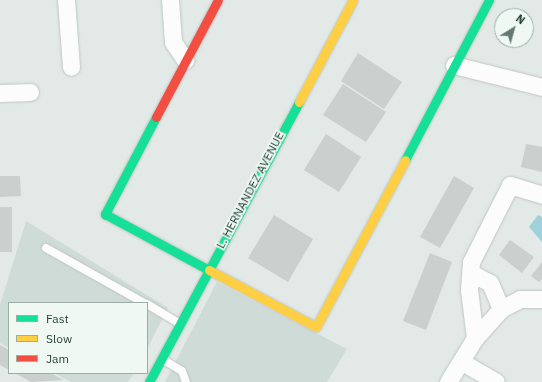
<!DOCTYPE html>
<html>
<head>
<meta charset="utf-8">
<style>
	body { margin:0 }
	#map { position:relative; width:542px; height:382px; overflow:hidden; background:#e2e9e6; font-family:"IBM Plex Sans",sans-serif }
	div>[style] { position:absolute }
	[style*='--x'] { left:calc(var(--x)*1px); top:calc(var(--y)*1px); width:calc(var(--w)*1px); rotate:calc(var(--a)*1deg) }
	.built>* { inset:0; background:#cfdbd6 }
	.water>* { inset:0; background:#a0d0da }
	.building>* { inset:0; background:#c9d0cd }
	.roads { filter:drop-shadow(0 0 1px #bfc6c3) drop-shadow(0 0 1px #bfc6c3) }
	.lane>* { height:8px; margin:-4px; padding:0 4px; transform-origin:4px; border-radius:4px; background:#fbfcfb }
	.street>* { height:17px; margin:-8.5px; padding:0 8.5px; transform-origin:8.5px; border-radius:8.5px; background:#fbfcfb }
	.fast>* { height:9px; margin:-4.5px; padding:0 4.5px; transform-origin:4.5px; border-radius:4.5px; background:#16e098 }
	.slow>* { height:9px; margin:-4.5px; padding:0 4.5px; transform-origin:4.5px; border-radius:4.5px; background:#ffcf43 }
	.jam>* { height:9px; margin:-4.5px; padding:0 4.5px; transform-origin:4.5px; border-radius:4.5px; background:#f24e42 }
	span { translate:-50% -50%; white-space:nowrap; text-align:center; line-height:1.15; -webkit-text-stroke:3.5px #f0f8f4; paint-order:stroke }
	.street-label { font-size:12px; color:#1f3d36 }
	.legend { position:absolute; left:8px; top:302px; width:140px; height:72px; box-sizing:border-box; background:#f0f8f4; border:1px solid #9cada8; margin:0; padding:5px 7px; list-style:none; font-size:12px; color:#1f3d36 }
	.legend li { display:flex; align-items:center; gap:8px; height:20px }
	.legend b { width:20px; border:1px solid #9cada8 }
	.north { position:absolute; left:494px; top:8px; width:40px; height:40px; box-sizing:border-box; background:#f0f8f4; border:1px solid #9cada8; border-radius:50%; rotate:37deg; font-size:11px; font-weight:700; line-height:16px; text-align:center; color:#1f3d36 }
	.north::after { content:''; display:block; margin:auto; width:14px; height:18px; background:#637974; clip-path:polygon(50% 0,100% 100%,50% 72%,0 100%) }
</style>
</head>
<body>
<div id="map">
	<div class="built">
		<div style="clip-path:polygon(26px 221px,168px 308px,147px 349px,147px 303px,9px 303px,9px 348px,0 343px,0 305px)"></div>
		<div style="clip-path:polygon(217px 282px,347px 349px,327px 382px,165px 382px)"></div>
		<div style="clip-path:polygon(54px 373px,134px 373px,128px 382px,71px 382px)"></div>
	</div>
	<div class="water">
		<div style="clip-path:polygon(538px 215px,542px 217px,542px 242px,529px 227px)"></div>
	</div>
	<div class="building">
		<div style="clip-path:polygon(358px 53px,402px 82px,384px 109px,341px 81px)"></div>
		<div style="clip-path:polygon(343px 84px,386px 112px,366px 142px,323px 115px)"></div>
		<div style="clip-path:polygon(326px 134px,361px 157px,339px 192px,304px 170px)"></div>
		<div style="clip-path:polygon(526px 144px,542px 147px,542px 172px,521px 167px)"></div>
		<div style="clip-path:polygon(0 176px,20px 176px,21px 196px,0 197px)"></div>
		<div style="clip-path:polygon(454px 176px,474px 188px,440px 248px,420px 237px)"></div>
		<div style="clip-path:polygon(0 207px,12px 207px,12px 252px,0 252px)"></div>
		<div style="clip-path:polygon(274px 215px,313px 239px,288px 282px,248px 258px)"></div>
		<div style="clip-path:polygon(510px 240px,534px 257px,522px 273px,499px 255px)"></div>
		<div style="clip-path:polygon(430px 253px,452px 262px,426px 330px,403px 321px)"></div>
		<div style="clip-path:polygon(542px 262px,542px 279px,539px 282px,531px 276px)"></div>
		<div style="clip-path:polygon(0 345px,9px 350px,9px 370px,0 365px)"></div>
		<div style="clip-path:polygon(15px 373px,51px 373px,63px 380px,31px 382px)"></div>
	</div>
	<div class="roads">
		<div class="lane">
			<div style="--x:46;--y:248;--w:112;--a:29.3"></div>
			<div style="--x:147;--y:304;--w:37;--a:31"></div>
			<div style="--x:162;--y:359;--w:23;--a:31"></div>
			<div style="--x:182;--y:371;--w:12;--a:70"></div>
		</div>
		<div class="street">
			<div style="--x:66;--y:0;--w:67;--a:85.7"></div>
			<div style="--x:170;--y:0;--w:42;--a:85.9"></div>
			<div style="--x:173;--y:42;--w:22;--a:56"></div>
			<div style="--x:454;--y:65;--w:91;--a:14"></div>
			<div style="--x:0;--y:93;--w:30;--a:-2"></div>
			<div style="--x:471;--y:273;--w:21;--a:28"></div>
			<div style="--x:490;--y:283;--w:28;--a:67"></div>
			<div style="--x:475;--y:338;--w:48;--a:-97.1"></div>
			<div style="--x:469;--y:290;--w:28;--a:-86"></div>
			<div style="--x:471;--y:262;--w:86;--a:-63.1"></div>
			<div style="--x:510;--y:185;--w:34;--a:17"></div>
			<div style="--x:462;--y:362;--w:39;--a:30"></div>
			<div style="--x:448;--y:382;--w:52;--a:-58.5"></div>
			<div style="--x:475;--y:338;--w:39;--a:-48"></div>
			<div style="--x:501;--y:309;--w:21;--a:-28"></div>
			<div style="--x:520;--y:299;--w:22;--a:0"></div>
		</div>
		<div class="fast">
			<div style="--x:156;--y:117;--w:110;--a:117.7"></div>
			<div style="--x:105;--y:214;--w:118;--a:28.3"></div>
			<div style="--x:405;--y:160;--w:181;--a:-62.3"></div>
			<div style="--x:149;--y:382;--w:318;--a:-61.8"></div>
		</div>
		<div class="slow">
			<div style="--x:299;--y:102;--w:115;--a:-62.1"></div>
			<div style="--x:209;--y:270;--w:121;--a:28"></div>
			<div style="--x:316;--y:327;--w:189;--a:-61.9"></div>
		</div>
		<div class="jam">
			<div style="--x:156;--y:117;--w:132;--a:-62.1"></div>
		</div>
	</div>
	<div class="street-label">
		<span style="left:250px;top:190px;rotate:-62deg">L. HERNANDEZ AVENUE</span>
	</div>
	<ul class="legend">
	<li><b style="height:5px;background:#16e098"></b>Fast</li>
	<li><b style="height:5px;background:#ffcf43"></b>Slow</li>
	<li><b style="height:5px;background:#f24e42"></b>Jam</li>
	</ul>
	<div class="north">N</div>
</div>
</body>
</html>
